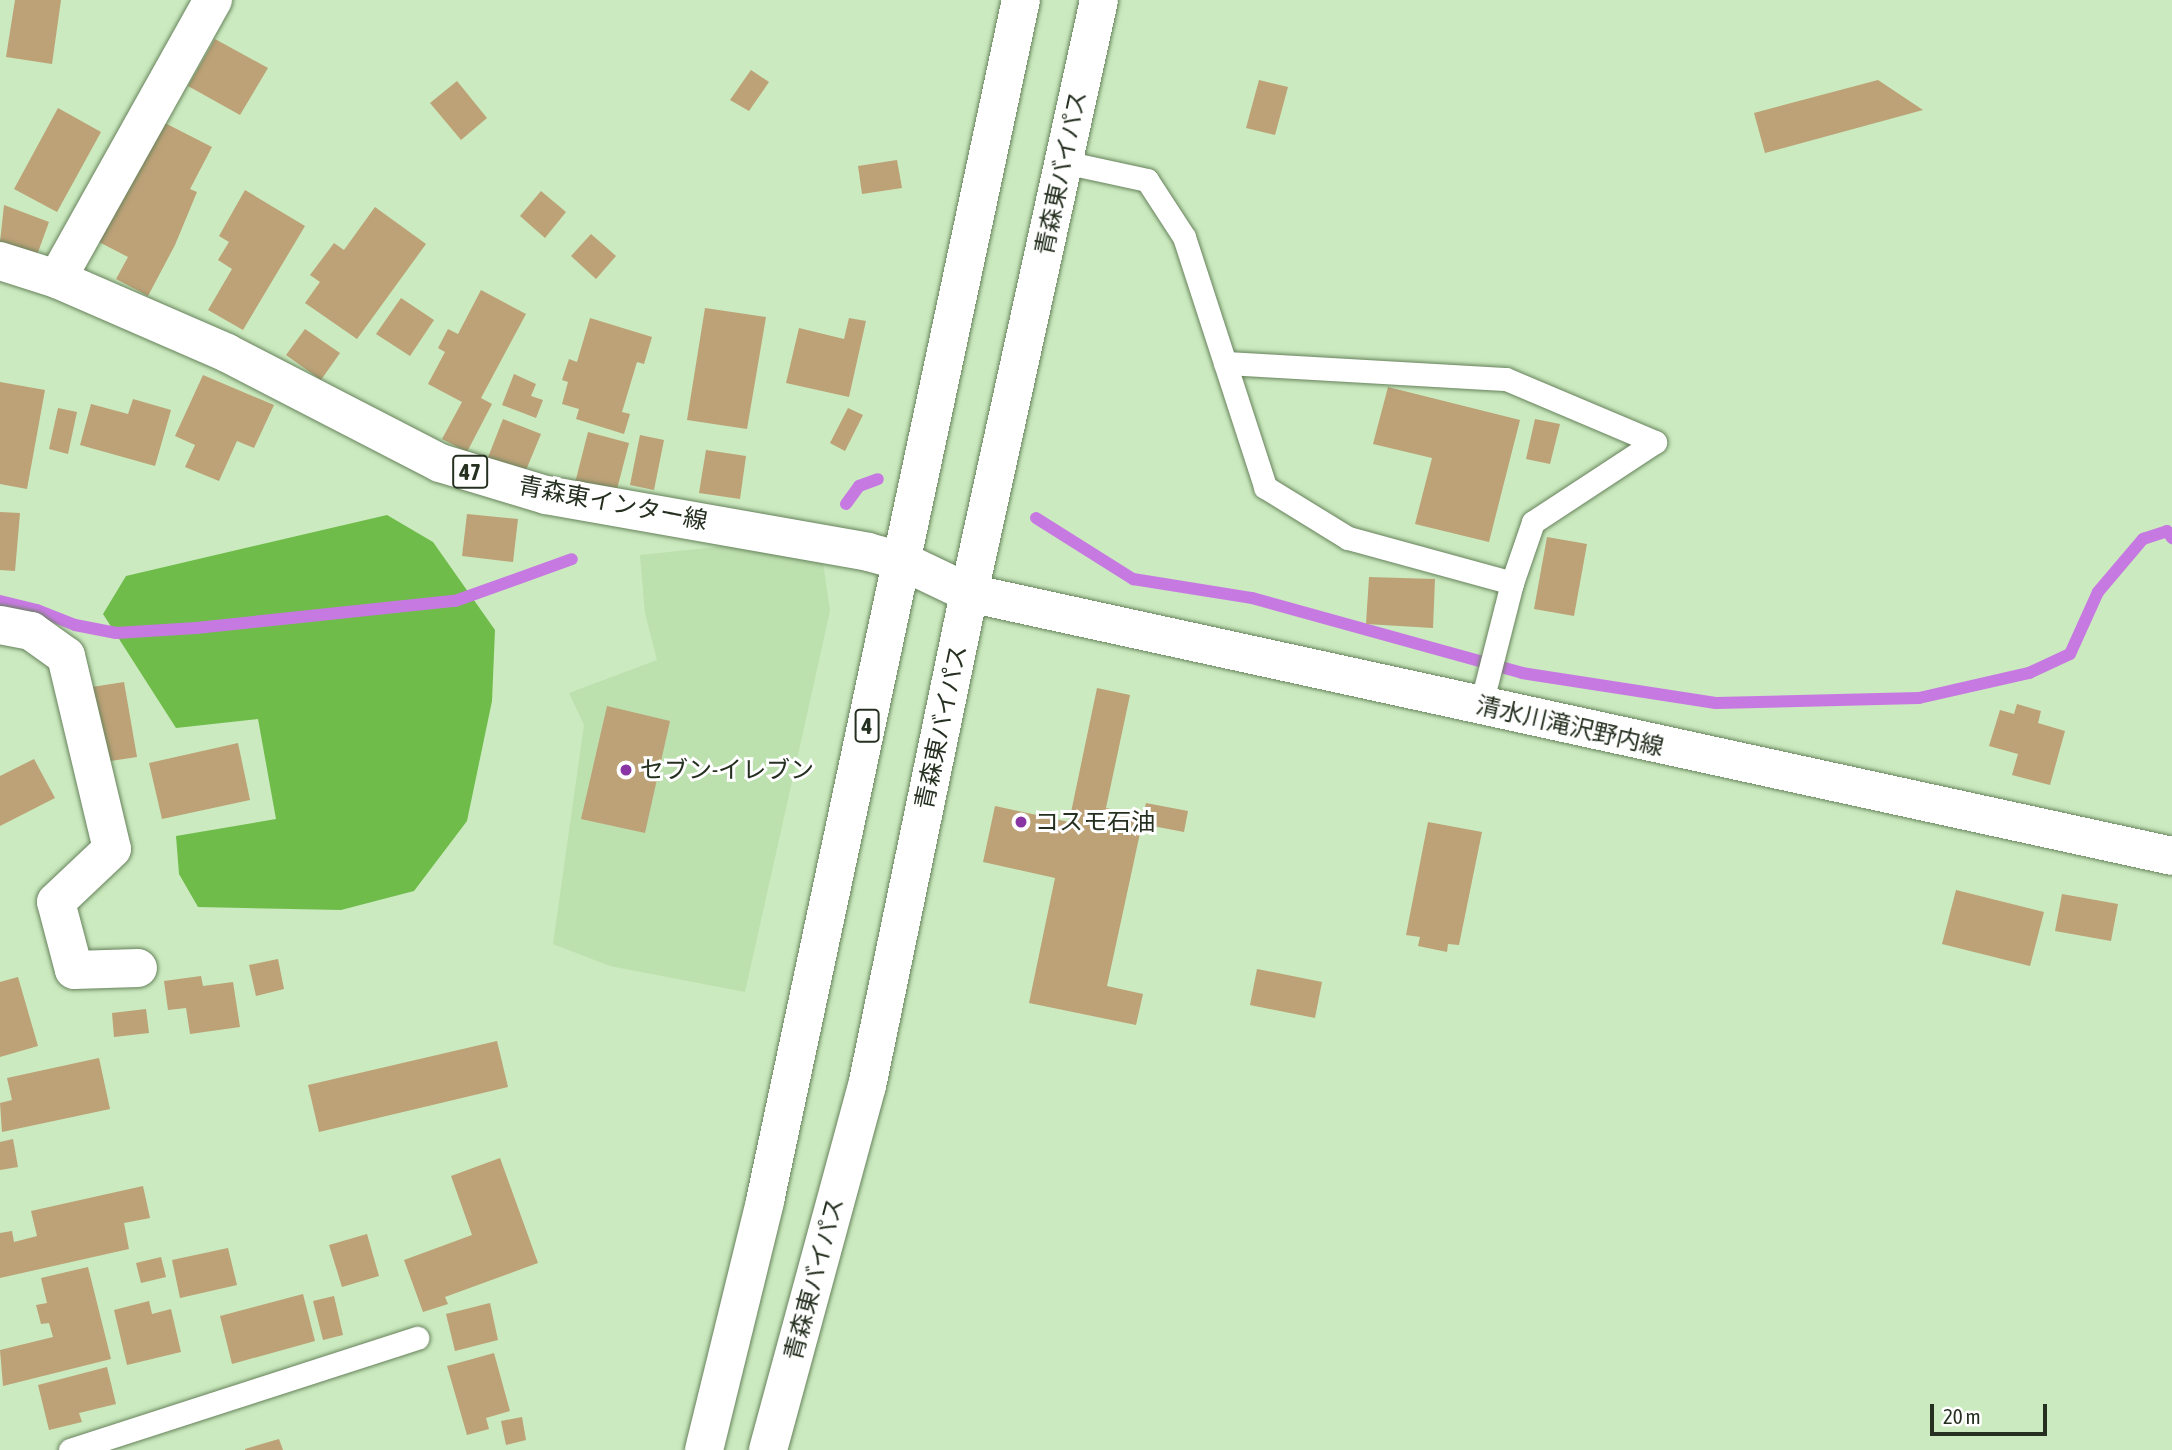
<!DOCTYPE html>
<html>
<head>
<meta charset="utf-8">
<style>
	body { margin:0 }
	#map { position:relative; width:2172px; height:1450px; overflow:hidden; background:#cbeabf; font-family:"Asap Condensed","Noto Sans JP",sans-serif }
	div>[style] { position:absolute }
	[style*='--x'] { left:calc(var(--x)*1px); top:calc(var(--y)*1px); width:calc(var(--w)*1px); rotate:calc(var(--a)*1deg) }
	.built>* { inset:0; background:#bde0af }
	.forest>* { inset:0; background:#6fbc4b }
	.stream>* { height:12px; margin:-6px; padding:0 6px; transform-origin:6px; border-radius:6px; background:#c779e2 }
	.building>* { inset:0; background:#bda177 }
	.roads { filter:drop-shadow(0 0 2px #67825c) drop-shadow(0 0 2px #67825c) }
	.lane>* { height:23px; margin:-11.5px; padding:0 11.5px; transform-origin:11.5px; border-radius:11.5px; background:#fff }
	.street>* { height:38px; margin:-19px; padding:0 19px; transform-origin:19px; border-radius:19px; background:#fff }
	.secondary>* { height:38px; margin:-19px; padding:0 19px; transform-origin:19px; border-radius:19px; background:#fff }
	.primary>* { height:38px; margin:-19px; padding:0 19px; transform-origin:19px; border-radius:19px; background:#fff }
	.highway>* { height:38px; margin:-19px; padding:0 19px; transform-origin:19px; border-radius:19px; background:#fff }
	.dots>* { width:19px; height:19px; translate:-50% -50%; box-sizing:border-box; border:4px solid #fff; border-radius:50% }
	span { translate:-50% -50%; white-space:nowrap; text-align:center; line-height:1.15; -webkit-text-stroke:6px #fff; paint-order:stroke }
	.shield-label span { padding:2px 5px; background:#fff; border:2px solid; border-radius:5px; -webkit-text-stroke-width:0 }
	.shield-label { font-size:23px; color:#253020; font-weight:700 }
	.street-label { font-size:24px; color:#253020 }
	.poi-label { font-size:24px; color:#253020 }
	.left { translate:0 -50%; text-align:left }
	.scale { position:absolute; left:1930px; top:1404px; width:117px; height:32px; box-sizing:border-box; border:4px solid #253020; border-top:0; padding-left:9px; font-size:21px; line-height:24px; white-space:nowrap; color:#253020; -webkit-text-stroke:5px #fff; paint-order:stroke }
</style>
</head>
<body>
<div id="map">
	<div class="built">
		<div style="clip-path:polygon(735px 545px,823px 562px,830px 611px,745px 992px,610px 966px,553px 944px,584px 725px,569px 693px,657px 660px,645px 613px,640px 555px)"></div>
	</div>
	<div class="forest">
		<div style="clip-path:polygon(387px 515px,433px 542px,495px 630px,492px 701px,467px 821px,414px 891px,341px 910px,198px 907px,179px 874px,176px 836px,276px 819px,258px 719px,176px 728px,103px 614px,126px 576px)"></div>
	</div>
	<div class="stream">
		<div style="--x:846;--y:504;--w:22;--a:-54"></div>
		<div style="--x:859;--y:486;--w:20;--a:-20"></div>
		<div style="--x:1036;--y:518;--w:115;--a:32.2"></div>
		<div style="--x:1133;--y:579;--w:121;--a:9.1"></div>
		<div style="--x:1252;--y:598;--w:280;--a:15.5"></div>
		<div style="--x:1522;--y:673;--w:196;--a:8.8"></div>
		<div style="--x:1716;--y:703;--w:203;--a:-1.4"></div>
		<div style="--x:1919;--y:698;--w:113;--a:-12.8"></div>
		<div style="--x:2029;--y:673;--w:45;--a:-24.9"></div>
		<div style="--x:2070;--y:654;--w:68;--a:-65.7"></div>
		<div style="--x:2098;--y:592;--w:70;--a:-49.7"></div>
		<div style="--x:2143;--y:539;--w:25;--a:-18"></div>
		<div style="--x:2167;--y:531;--w:9;--a:54"></div>
		<div style="--x:0;--y:601;--w:38;--a:14"></div>
		<div style="--x:37;--y:610;--w:41;--a:21.5"></div>
		<div style="--x:75;--y:625;--w:42;--a:11"></div>
		<div style="--x:116;--y:633;--w:80;--a:-3.6"></div>
		<div style="--x:196;--y:628;--w:260;--a:-6"></div>
		<div style="--x:455;--y:601;--w:124;--a:-19.7"></div>
	</div>
	<div class="building">
		<div style="clip-path:polygon(15px 0,61px 0,52px 64px,6px 57px)"></div>
		<div style="clip-path:polygon(215px 39px,268px 68px,240px 115px,188px 86px)"></div>
		<div style="clip-path:polygon(751px 70px,769px 82px,749px 111px,730px 100px)"></div>
		<div style="clip-path:polygon(1259px 80px,1288px 87px,1275px 135px,1246px 128px)"></div>
		<div style="clip-path:polygon(1878px 80px,1923px 110px,1765px 153px,1754px 113px)"></div>
		<div style="clip-path:polygon(457px 81px,487px 118px,461px 140px,430px 103px)"></div>
		<div style="clip-path:polygon(58px 108px,101px 132px,57px 212px,14px 189px)"></div>
		<div style="clip-path:polygon(161px 121px,212px 147px,190px 189px,197px 192px,175px 245px,148px 296px,116px 279px,128px 257px,97px 241px)"></div>
		<div style="clip-path:polygon(897px 160px,902px 188px,862px 194px,858px 166px)"></div>
		<div style="clip-path:polygon(245px 190px,305px 226px,243px 330px,208px 310px,232px 269px,218px 260px,229px 242px,219px 236px)"></div>
		<div style="clip-path:polygon(541px 191px,566px 212px,545px 238px,520px 216px)"></div>
		<div style="clip-path:polygon(4px 205px,49px 222px,37px 255px,0 242px)"></div>
		<div style="clip-path:polygon(375px 207px,426px 244px,357px 339px,305px 303px,320px 282px,310px 275px,334px 243px,344px 250px)"></div>
		<div style="clip-path:polygon(591px 234px,616px 256px,596px 279px,571px 256px)"></div>
		<div style="clip-path:polygon(481px 290px,526px 314px,481px 398px,492px 404px,467px 452px,442px 439px,462px 402px,428px 384px,445px 352px,438px 348px,448px 329px,458px 334px)"></div>
		<div style="clip-path:polygon(401px 298px,434px 320px,410px 356px,376px 334px)"></div>
		<div style="clip-path:polygon(705px 308px,766px 317px,747px 429px,687px 420px)"></div>
		<div style="clip-path:polygon(590px 318px,652px 337px,644px 364px,637px 362px,622px 412px,630px 414px,624px 434px,576px 419px,579px 409px,562px 404px,568px 382px,562px 380px,569px 359px,577px 362px)"></div>
		<div style="clip-path:polygon(849px 318px,866px 321px,849px 397px,786px 383px,799px 328px,844px 339px)"></div>
		<div style="clip-path:polygon(305px 329px,340px 353px,321px 380px,286px 355px)"></div>
		<div style="clip-path:polygon(514px 374px,536px 384px,531px 396px,543px 400px,536px 418px,502px 405px)"></div>
		<div style="clip-path:polygon(203px 375px,274px 405px,254px 448px,237px 441px,219px 481px,185px 467px,195px 445px,175px 436px)"></div>
		<div style="clip-path:polygon(0 382px,45px 390px,27px 489px,0 484px)"></div>
		<div style="clip-path:polygon(1388px 387px,1520px 420px,1489px 542px,1415px 524px,1432px 458px,1373px 444px)"></div>
		<div style="clip-path:polygon(133px 399px,171px 410px,155px 466px,80px 445px,91px 404px,128px 414px)"></div>
		<div style="clip-path:polygon(58px 408px,77px 412px,68px 454px,49px 449px)"></div>
		<div style="clip-path:polygon(848px 408px,863px 415px,845px 451px,830px 443px)"></div>
		<div style="clip-path:polygon(503px 419px,541px 434px,524px 475px,487px 460px)"></div>
		<div style="clip-path:polygon(1535px 419px,1560px 424px,1550px 464px,1526px 459px)"></div>
		<div style="clip-path:polygon(588px 432px,629px 443px,616px 493px,575px 483px)"></div>
		<div style="clip-path:polygon(640px 435px,664px 440px,654px 490px,630px 485px)"></div>
		<div style="clip-path:polygon(706px 450px,746px 456px,740px 499px,699px 493px)"></div>
		<div style="clip-path:polygon(0 512px,20px 513px,15px 571px,0 570px)"></div>
		<div style="clip-path:polygon(467px 514px,518px 519px,513px 562px,462px 556px)"></div>
		<div style="clip-path:polygon(1547px 537px,1587px 544px,1574px 616px,1534px 609px)"></div>
		<div style="clip-path:polygon(1369px 577px,1435px 579px,1433px 628px,1366px 624px)"></div>
		<div style="clip-path:polygon(124px 682px,137px 757px,104px 762px,92px 687px)"></div>
		<div style="clip-path:polygon(1097px 688px,1130px 695px,1106px 808px,1143px 816px,1146px 803px,1188px 811px,1184px 832px,1142px 824px,1107px 986px,1143px 994px,1136px 1025px,1029px 1003px,1055px 878px,983px 862px,995px 806px,1069px 822px)"></div>
		<div style="clip-path:polygon(2017px 704px,2041px 711px,2038px 723px,2065px 731px,2050px 785px,2012px 775px,2018px 754px,1989px 746px,2000px 710px,2014px 714px)"></div>
		<div style="clip-path:polygon(607px 706px,670px 721px,645px 833px,581px 819px)"></div>
		<div style="clip-path:polygon(238px 743px,250px 800px,162px 819px,149px 763px)"></div>
		<div style="clip-path:polygon(34px 759px,55px 798px,0 826px,0 776px)"></div>
		<div style="clip-path:polygon(1428px 822px,1482px 832px,1459px 945px,1448px 944px,1447px 952px,1418px 946px,1420px 937px,1406px 935px)"></div>
		<div style="clip-path:polygon(1956px 890px,2044px 912px,2030px 966px,1942px 944px)"></div>
		<div style="clip-path:polygon(2062px 894px,2118px 904px,2111px 941px,2055px 931px)"></div>
		<div style="clip-path:polygon(278px 959px,284px 989px,256px 996px,249px 965px)"></div>
		<div style="clip-path:polygon(1257px 969px,1322px 982px,1315px 1018px,1250px 1005px)"></div>
		<div style="clip-path:polygon(201px 976px,203px 986px,233px 982px,240px 1027px,190px 1034px,186px 1008px,168px 1010px,164px 981px)"></div>
		<div style="clip-path:polygon(18px 977px,38px 1046px,0 1057px,0 982px)"></div>
		<div style="clip-path:polygon(146px 1009px,149px 1033px,114px 1037px,112px 1013px)"></div>
		<div style="clip-path:polygon(497px 1041px,508px 1087px,319px 1132px,308px 1085px)"></div>
		<div style="clip-path:polygon(99px 1058px,110px 1109px,2px 1132px,0 1103px,12px 1100px,7px 1078px)"></div>
		<div style="clip-path:polygon(13px 1139px,18px 1167px,0 1170px,0 1142px)"></div>
		<div style="clip-path:polygon(500px 1158px,538px 1263px,445px 1297px,448px 1304px,423px 1312px,404px 1260px,472px 1235px,451px 1176px)"></div>
		<div style="clip-path:polygon(143px 1186px,150px 1218px,124px 1223px,129px 1249px,0 1278px,0 1233px,12px 1231px,14px 1242px,37px 1236px,31px 1211px)"></div>
		<div style="clip-path:polygon(367px 1234px,379px 1276px,342px 1287px,329px 1245px)"></div>
		<div style="clip-path:polygon(228px 1248px,237px 1285px,180px 1298px,172px 1260px)"></div>
		<div style="clip-path:polygon(161px 1257px,166px 1277px,141px 1283px,136px 1263px)"></div>
		<div style="clip-path:polygon(88px 1267px,111px 1359px,3px 1386px,0 1350px,53px 1337px,49px 1323px,41px 1324px,36px 1305px,47px 1303px,41px 1278px)"></div>
		<div style="clip-path:polygon(303px 1294px,315px 1341px,232px 1364px,220px 1316px)"></div>
		<div style="clip-path:polygon(334px 1296px,343px 1335px,323px 1340px,313px 1301px)"></div>
		<div style="clip-path:polygon(149px 1301px,152px 1314px,171px 1309px,181px 1352px,127px 1365px,114px 1310px)"></div>
		<div style="clip-path:polygon(490px 1303px,498px 1340px,455px 1351px,446px 1314px)"></div>
		<div style="clip-path:polygon(494px 1353px,510px 1411px,486px 1418px,489px 1429px,467px 1435px,447px 1366px)"></div>
		<div style="clip-path:polygon(107px 1367px,116px 1404px,79px 1413px,82px 1422px,49px 1430px,38px 1385px)"></div>
		<div style="clip-path:polygon(522px 1417px,526px 1440px,506px 1445px,501px 1421px)"></div>
		<div style="clip-path:polygon(279px 1439px,283px 1450px,245px 1450px,245px 1449px)"></div>
	</div>
	<div class="roads">
		<div class="lane">
			<div style="--x:1064;--y:162;--w:85;--a:12.2"></div>
			<div style="--x:1147;--y:180;--w:68;--a:57"></div>
			<div style="--x:1184;--y:237;--w:263;--a:72"></div>
			<div style="--x:1265;--y:487;--w:97;--a:31.6"></div>
			<div style="--x:1348;--y:538;--w:170;--a:15.3"></div>
			<div style="--x:1512;--y:583;--w:126;--a:104.3"></div>
			<div style="--x:1225;--y:363;--w:281;--a:3.3"></div>
			<div style="--x:1506;--y:379;--w:162;--a:22.9"></div>
			<div style="--x:1655;--y:442;--w:146;--a:146.7"></div>
			<div style="--x:1533;--y:522;--w:65;--a:109"></div>
			<div style="--x:70;--y:1450;--w:365;--a:-17.9"></div>
		</div>
		<div class="street">
			<div style="--x:57;--y:279;--w:320;--a:-60.8"></div>
			<div style="--x:0;--y:625;--w:32;--a:11"></div>
			<div style="--x:31;--y:631;--w:43;--a:35.5"></div>
			<div style="--x:66;--y:656;--w:198;--a:76.6"></div>
			<div style="--x:112;--y:849;--w:77;--a:136.6"></div>
			<div style="--x:56;--y:902;--w:70;--a:75.2"></div>
			<div style="--x:74;--y:970;--w:64;--a:-1.8"></div>
		</div>
		<div class="secondary">
			<div style="--x:969;--y:593;--w:1231;--a:12.33"></div>
		</div>
		<div class="primary">
			<div style="--x:0;--y:261;--w:60;--a:17.5"></div>
			<div style="--x:57;--y:279;--w:185;--a:23.5"></div>
			<div style="--x:227;--y:353;--w:240;--a:27.3"></div>
			<div style="--x:440;--y:463;--w:111;--a:16.8"></div>
			<div style="--x:546;--y:495;--w:327;--a:10"></div>
			<div style="--x:868;--y:552;--w:35;--a:15"></div>
			<div style="--x:902;--y:561;--w:74;--a:25.5"></div>
		</div>
		<div class="highway">
			<div style="--x:704;--y:1450;--w:256;--a:-76.2"></div>
			<div style="--x:765;--y:1201;--w:1228;--a:-77.97"></div>
			<div style="--x:768;--y:1450;--w:377;--a:-74.8"></div>
			<div style="--x:867;--y:1086;--w:503;--a:-78.31"></div>
			<div style="--x:969;--y:593;--w:607;--a:-77.63"></div>
		</div>
	</div>
	<div class="dots">
		<div style="left:626px;top:770px;background:#8935a4"></div>
		<div style="left:1021px;top:822px;background:#8935a4"></div>
	</div>
	<div class="shield-label">
		<span style="left:470px;top:472px">47</span>
		<span style="left:867px;top:726px">4</span>
	</div>
	<div class="street-label">
		<span style="left:1061px;top:173px;rotate:-78deg">青森東バイパス</span>
		<span style="left:613px;top:503px;rotate:11deg">青森東インター線</span>
		<span style="left:1570px;top:726px;rotate:13deg">清水川滝沢野内線</span>
		<span style="left:941px;top:727px;rotate:-78deg">青森東バイパス</span>
		<span style="left:814px;top:1279px;rotate:-75deg">青森東バイパス</span>
	</div>
	<div class="poi-label">
		<span class="left" style="left:640px;top:770px">セブン-イレブン</span>
		<span class="left" style="left:1035px;top:822px">コスモ石油</span>
	</div>
	<div class="scale">20 m</div>
</div>
</body>
</html>
